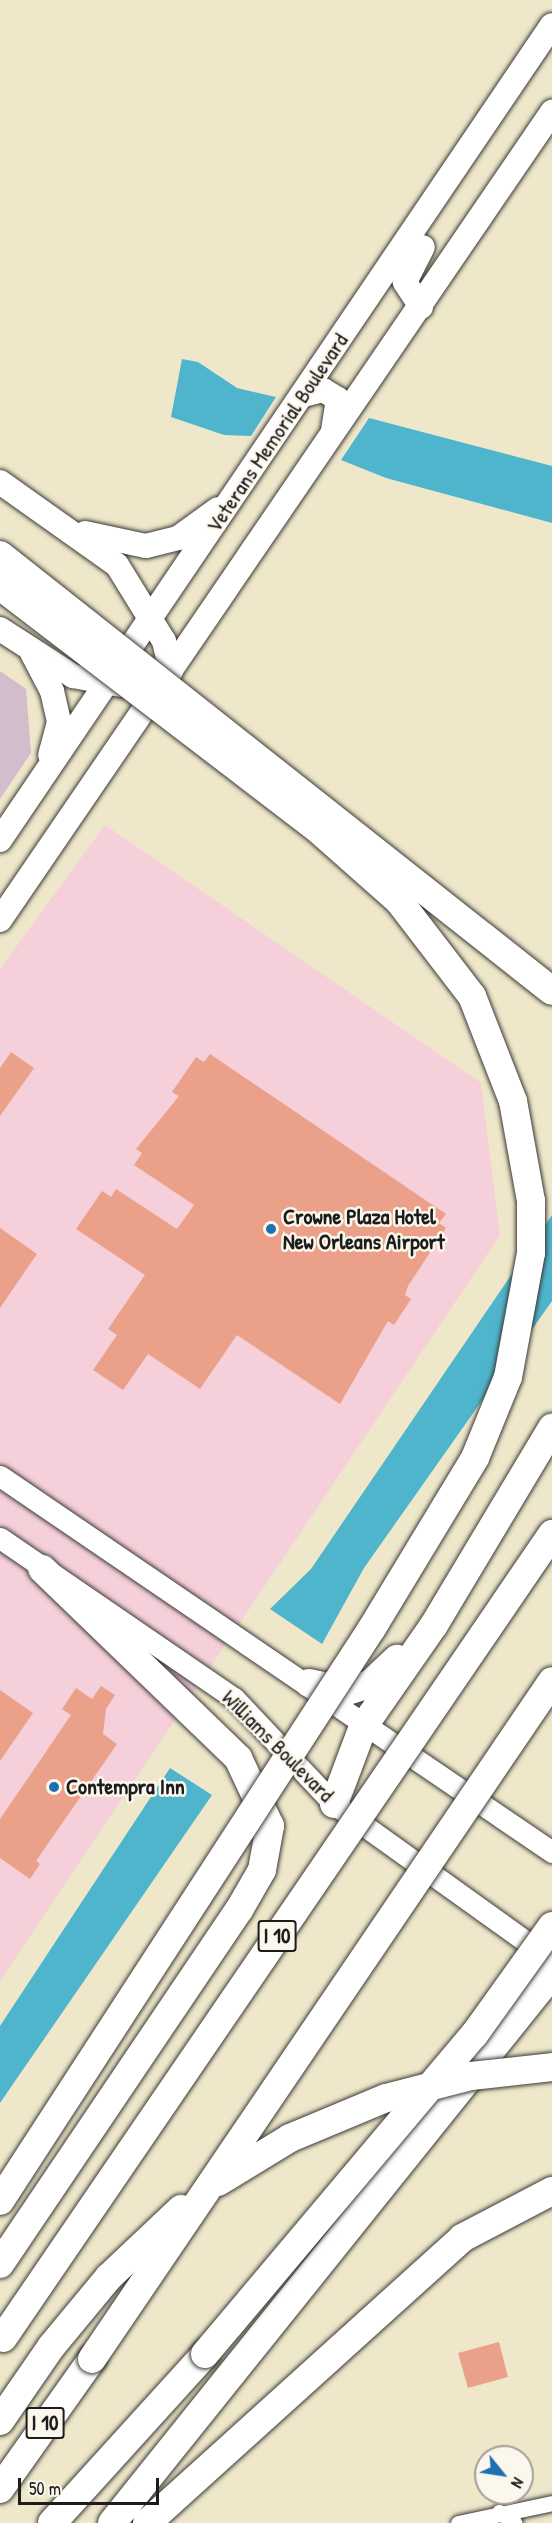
<!DOCTYPE html>
<html>
<head>
<meta charset="utf-8">
<style>
	body { margin:0 }
	#map { position:relative; width:552px; height:2523px; overflow:hidden; background:#eee7ca; font-family:"Patrick Hand",sans-serif }
	div>[style] { position:absolute }
	[style*='--x'] { left:calc(var(--x)*1px); top:calc(var(--y)*1px); width:calc(var(--w)*1px); rotate:calc(var(--a)*1deg) }
	.built>* { inset:0; background:#f5cfd9 }
	.industrial>* { inset:0; background:#d1bdcb }
	.water>* { inset:0; background:#4eb5cc }
	.building>* { inset:0; background:#eba189 }
	.roads { filter:drop-shadow(0 0 2px #3c3a36) drop-shadow(0 0 2px #3c3a36) }
	.street>* { height:15px; margin:-7.5px; padding:0 7.5px; transform-origin:7.5px; border-radius:7.5px; background:#fff }
	.secondary>* { height:21px; margin:-10.5px; padding:0 10.5px; transform-origin:10.5px; border-radius:10.5px; background:#fff }
	.primary>* { height:24px; margin:-12px; padding:0 12px; transform-origin:12px; border-radius:12px; background:#fff }
	.highway>* { height:28px; margin:-14px; padding:0 14px; transform-origin:14px; border-radius:14px; background:#fff }
	.bridges { filter:drop-shadow(0 0 2px #3c3a36) drop-shadow(0 0 2px #3c3a36) }
	.highway-bridge>* { height:28px; margin:-14px; padding:0 14px; transform-origin:14px; border-radius:14px; background:#fff }
	.dots>* { width:16px; height:16px; translate:-50% -50%; box-sizing:border-box; border:3px solid #fbf7ec; border-radius:50% }
	span { translate:-50% -50%; white-space:nowrap; text-align:center; line-height:1.15; -webkit-text-stroke:5px #fbf7ec; paint-order:stroke }
	.shield-label span { padding:2px 4px; background:#fbf7ec; border:2px solid; border-radius:4px; -webkit-text-stroke-width:0 }
	.shield-label { font-size:21px; color:#1c1c1c; font-weight:700 }
	.street-label { font-size:22px; color:#1c1c1c }
	.poi-label { font-size:22px; color:#1c1c1c; font-weight:700 }
	.left { translate:0 -50%; text-align:left }
	.north { position:absolute; left:474px; top:2445px; width:60px; height:60px; box-sizing:border-box; background:#fbf7ec; border:2px solid #a29f99; border-radius:50%; rotate:120deg; font-size:16px; font-weight:700; line-height:24px; text-align:center; color:#1c1c1c }
	.north::after { content:''; display:block; margin:auto; width:21px; height:27px; background:#1f6fb2; clip-path:polygon(50% 0,100% 100%,50% 72%,0 100%) }
	.scale { position:absolute; left:18px; top:2478px; width:141px; height:27px; box-sizing:border-box; border:3px solid #1c1c1c; border-top:0; padding-left:8px; font-size:18px; line-height:21px; white-space:nowrap; color:#1c1c1c; -webkit-text-stroke:4px #fbf7ec; paint-order:stroke }
</style>
</head>
<body>
<div id="map">
	<div class="built">
		<div style="clip-path:polygon(105px 825px,481px 1083px,500px 1235px,0 1981px,0 969px)"></div>
	</div>
	<div class="industrial">
		<div style="clip-path:polygon(0 671px,26px 689px,31px 753px,0 799px)"></div>
	</div>
	<div class="water">
		<div style="clip-path:polygon(182px 359px,198px 362px,237px 388px,276px 397px,251px 436px,224px 435px,171px 417px)"></div>
		<div style="clip-path:polygon(369px 418px,552px 466px,552px 523px,386px 478px,341px 460px)"></div>
		<div style="clip-path:polygon(552px 1215px,552px 1301px,364px 1568px,322px 1644px,270px 1609px,311px 1569px)"></div>
		<div style="clip-path:polygon(170px 1768px,212px 1795px,0 2103px,0 2026px)"></div>
	</div>
	<div class="building">
		<div style="clip-path:polygon(11px 1052px,34px 1068px,0 1116px,0 1068px)"></div>
		<div style="clip-path:polygon(210px 1054px,446px 1214px,439px 1223px,446px 1228px,408px 1286px,405px 1295px,411px 1299px,394px 1325px,388px 1321px,340px 1404px,237px 1335px,200px 1389px,148px 1354px,123px 1390px,93px 1370px,117px 1335px,108px 1329px,145px 1275px,76px 1229px,102px 1191px,111px 1197px,116px 1189px,177px 1229px,194px 1205px,134px 1165px,142px 1153px,136px 1149px,179px 1096px,172px 1092px,196px 1057px,204px 1062px)"></div>
		<div style="clip-path:polygon(0 1228px,37px 1254px,0 1308px)"></div>
		<div style="clip-path:polygon(101px 1686px,115px 1695px,106px 1709px,103px 1734px,117px 1744px,36px 1861px,40px 1864px,30px 1879px,0 1858px,0 1819px,71px 1715px,62px 1709px,76px 1688px,92px 1699px)"></div>
		<div style="clip-path:polygon(0 1690px,33px 1713px,0 1761px)"></div>
		<div style="clip-path:polygon(499px 2342px,508px 2377px,468px 2388px,458px 2353px)"></div>
	</div>
	<div class="roads">
		<div class="street">
			<div style="--x:499;--y:2512;--w:19;--a:35"></div>
			<div style="--x:458;--y:2523;--w:96;--a:-12"></div>
		</div>
		<div class="secondary">
			<div style="--x:0;--y:1476;--w:668;--a:34.26"></div>
			<div style="--x:0;--y:1538;--w:283;--a:34.4"></div>
			<div style="--x:234;--y:1698;--w:146;--a:46.7"></div>
			<div style="--x:334;--y:1804;--w:268;--a:35.6"></div>
		</div>
		<div class="primary">
			<div style="--x:421;--y:307;--w:30;--a:-123"></div>
			<div style="--x:405;--y:282;--w:39;--a:-63"></div>
			<div style="--x:303;--y:395;--w:21;--a:-14"></div>
			<div style="--x:323;--y:390;--w:17;--a:31"></div>
			<div style="--x:338;--y:399;--w:31;--a:99"></div>
			<div style="--x:0;--y:482;--w:143;--a:35.4"></div>
			<div style="--x:117;--y:565;--w:89;--a:58.3"></div>
			<div style="--x:164;--y:641;--w:31;--a:77"></div>
			<div style="--x:85;--y:533;--w:62;--a:12"></div>
			<div style="--x:146;--y:546;--w:33;--a:-14"></div>
			<div style="--x:178;--y:538;--w:49;--a:-35.9"></div>
			<div style="--x:0;--y:629;--w:87;--a:32.8"></div>
			<div style="--x:73;--y:676;--w:49;--a:10.6"></div>
			<div style="--x:32;--y:653;--w:43;--a:62.2"></div>
			<div style="--x:52;--y:691;--w:32;--a:77"></div>
			<div style="--x:59;--y:722;--w:34;--a:105"></div>
			<div style="--x:0;--y:840;--w:984;--a:-55.89"></div>
			<div style="--x:0;--y:920;--w:979;--a:-55.66"></div>
		</div>
		<div class="highway">
			<div style="--x:309;--y:1683;--w:39;--a:12"></div>
			<div style="--x:347;--y:1691;--w:24;--a:-17"></div>
			<div style="--x:370;--y:1684;--w:37;--a:-43"></div>
			<div style="--x:334;--y:1804;--w:82;--a:-69.4"></div>
			<div style="--x:363;--y:1727;--w:124;--a:-55.2"></div>
			<div style="--x:434;--y:1625;--w:230;--a:-59.1"></div>
			<div style="--x:0;--y:2264;--w:427;--a:-56"></div>
			<div style="--x:239;--y:1910;--w:46;--a:-60.1"></div>
			<div style="--x:262;--y:1870;--w:45;--a:-79.7"></div>
			<div style="--x:270;--y:1826;--w:75;--a:-115.2"></div>
			<div style="--x:238;--y:1758;--w:272;--a:-136"></div>
			<div style="--x:0;--y:2489;--w:159;--a:-54.7"></div>
			<div style="--x:52;--y:2523;--w:228;--a:-47.8"></div>
			<div style="--x:112;--y:2523;--w:704;--a:-51.29"></div>
			<div style="--x:147;--y:2523;--w:425;--a:-42.1"></div>
			<div style="--x:462;--y:2238;--w:102;--a:-27.6"></div>
		</div>
	</div>
	<div class="bridges">
		<div class="highway-bridge">
			<div style="--x:0;--y:555;--w:703;--a:38.3"></div>
			<div style="--x:0;--y:586;--w:403;--a:37.4"></div>
			<div style="--x:320;--y:831;--w:106;--a:41.5"></div>
			<div style="--x:399;--y:901;--w:120;--a:52.5"></div>
			<div style="--x:472;--y:996;--w:113;--a:68.7"></div>
			<div style="--x:513;--y:1101;--w:102;--a:79.8"></div>
			<div style="--x:531;--y:1201;--w:52;--a:90"></div>
			<div style="--x:531;--y:1253;--w:126;--a:100.5"></div>
			<div style="--x:508;--y:1377;--w:87;--a:112.2"></div>
			<div style="--x:475;--y:1458;--w:199;--a:121.2"></div>
			<div style="--x:372;--y:1628;--w:683;--a:122.99"></div>
			<div style="--x:218;--y:2182;--w:84;--a:-31.4"></div>
			<div style="--x:290;--y:2138;--w:104;--a:-22.6"></div>
			<div style="--x:386;--y:2098;--w:88;--a:-14.5"></div>
			<div style="--x:471;--y:2076;--w:81;--a:-6.3"></div>
			<div style="--x:3;--y:2338;--w:974;--a:-55.67"></div>
			<div style="--x:205;--y:2354;--w:417;--a:-49.9"></div>
			<div style="--x:474;--y:2035;--w:134;--a:-54.4"></div>
			<div style="--x:92;--y:2359;--w:819;--a:-55.84"></div>
			<div style="--x:0;--y:2421;--w:90;--a:-55.4"></div>
			<div style="--x:51;--y:2347;--w:91;--a:-50.4"></div>
			<div style="--x:109;--y:2277;--w:99;--a:-43.4"></div>
		</div>
	</div>
	<div class="dots">
		<div style="left:271px;top:1229px;background:#1f6fb2"></div>
		<div style="left:54px;top:1787px;background:#1f6fb2"></div>
	</div>
	<div class="shield-label">
		<span style="left:277px;top:1936px">I 10</span>
		<span style="left:45px;top:2423px">I 10</span>
	</div>
	<div class="street-label">
		<span style="left:277px;top:433px;rotate:-56deg">Veterans Memorial Boulevard</span>
		<span style="left:278px;top:1746px;rotate:45deg">Williams Boulevard</span>
	</div>
	<div class="poi-label">
		<span class="left" style="left:283px;top:1229px">Crowne Plaza Hotel<br>New Orleans Airport</span>
		<span class="left" style="left:66px;top:1787px">Contempra Inn</span>
	</div>
	<div class="north">N</div>
	<div class="scale">50 m</div>
</div>
</body>
</html>
